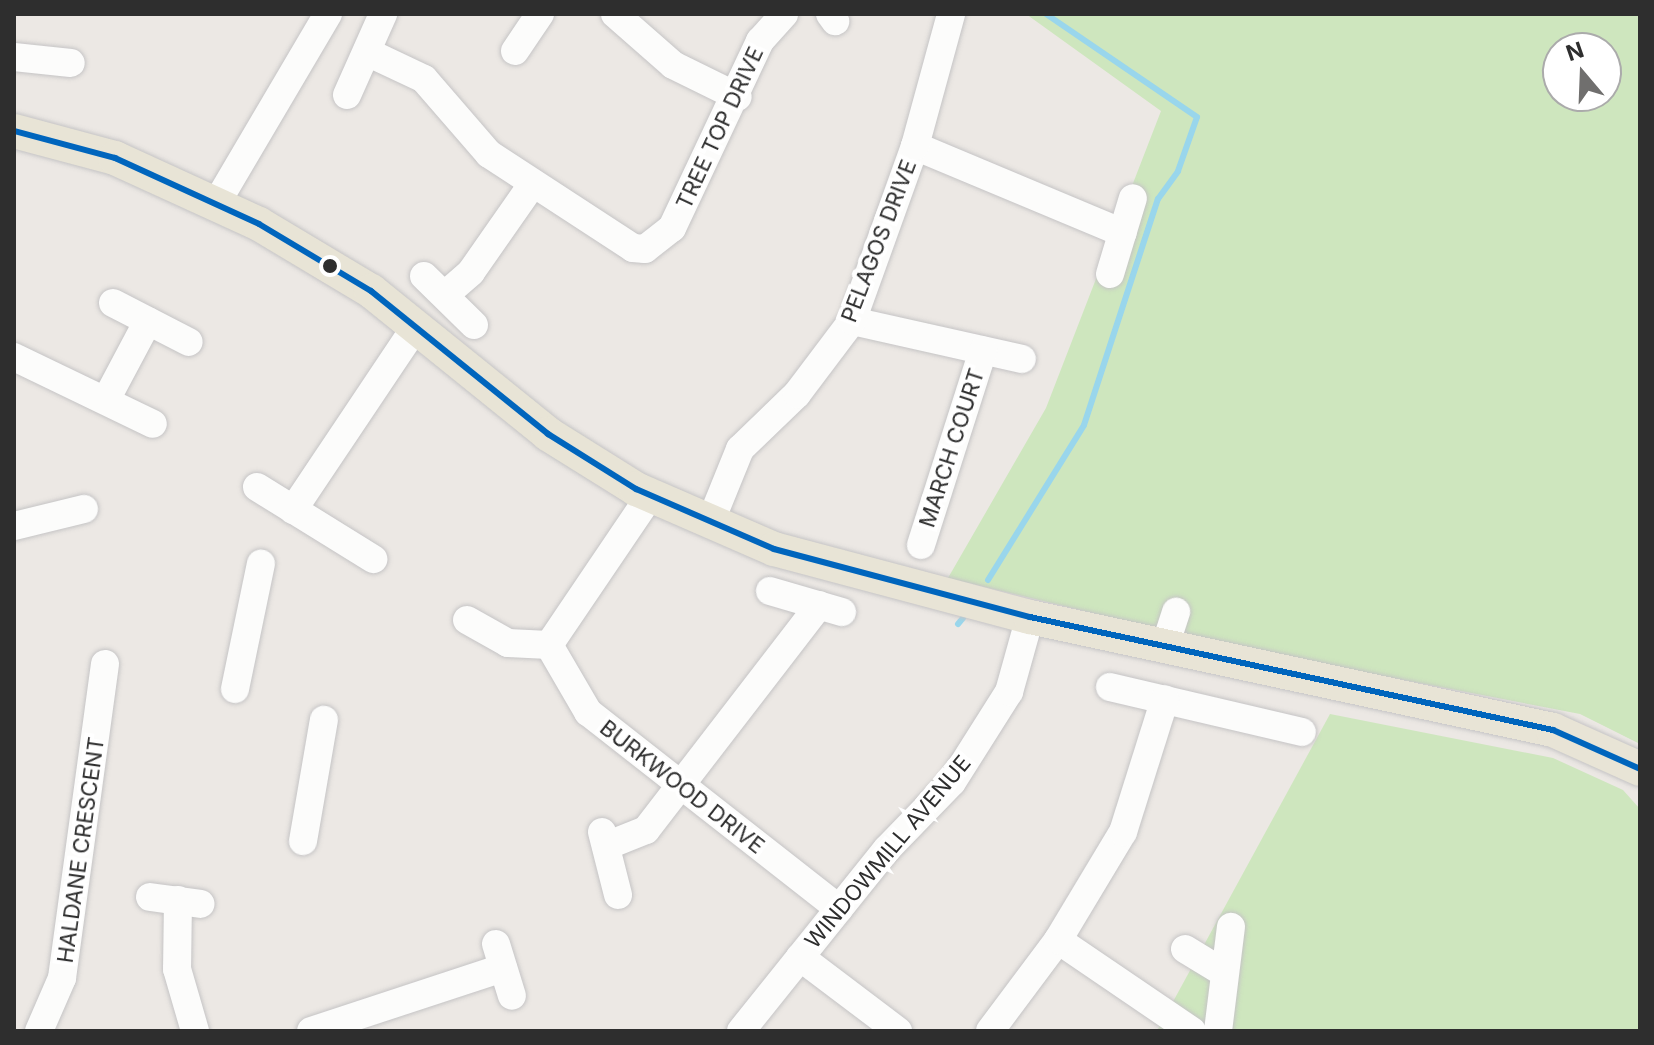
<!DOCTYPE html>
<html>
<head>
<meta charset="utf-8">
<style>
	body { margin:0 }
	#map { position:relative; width:1654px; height:1045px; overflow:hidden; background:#ece8e4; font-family:Inter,sans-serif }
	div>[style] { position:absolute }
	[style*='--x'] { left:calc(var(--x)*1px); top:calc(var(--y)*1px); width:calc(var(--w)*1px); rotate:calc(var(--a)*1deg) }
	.green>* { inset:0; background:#cee6be }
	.stream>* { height:6px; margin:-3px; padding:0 3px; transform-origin:3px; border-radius:3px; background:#99d6ec }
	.roads { filter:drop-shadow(0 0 2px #c5c4c5) drop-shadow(0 0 2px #c5c4c5) }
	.minor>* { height:28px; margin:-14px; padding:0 14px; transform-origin:14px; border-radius:14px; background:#fcfcfb }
	.major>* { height:34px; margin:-17px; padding:0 17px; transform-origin:17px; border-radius:17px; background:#e8e4d6 }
	.bus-1>* { height:6px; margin:-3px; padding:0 3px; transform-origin:3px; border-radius:3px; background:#0065bd }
	.dots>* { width:22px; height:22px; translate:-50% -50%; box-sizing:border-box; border:4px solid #fff; border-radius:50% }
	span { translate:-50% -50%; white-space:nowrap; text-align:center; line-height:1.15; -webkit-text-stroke:8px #fff; paint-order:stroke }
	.street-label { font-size:22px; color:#2e2e2e }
	.frame { position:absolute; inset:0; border:16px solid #2e2e2e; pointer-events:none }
	.north { position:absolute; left:1542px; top:32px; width:80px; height:80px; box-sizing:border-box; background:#fff; border:2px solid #ababab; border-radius:50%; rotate:341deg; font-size:22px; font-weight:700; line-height:32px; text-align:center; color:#2e2e2e }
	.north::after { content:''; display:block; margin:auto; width:28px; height:36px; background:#706f6e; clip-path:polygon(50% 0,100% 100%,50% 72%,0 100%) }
</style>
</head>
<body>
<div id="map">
	<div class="green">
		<div style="clip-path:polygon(evenodd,1026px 14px,1640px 14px,1640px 744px,1580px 714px,1238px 648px,948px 578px,1046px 408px,1161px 111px,1026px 14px,1558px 48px,1606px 48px,1606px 96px,1558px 96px,1558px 48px)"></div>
		<div style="clip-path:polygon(1330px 714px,1553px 758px,1623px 790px,1640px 809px,1640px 1031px,1157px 1031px)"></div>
	</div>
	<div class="stream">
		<div style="--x:988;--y:580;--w:182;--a:-58.2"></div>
		<div style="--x:1084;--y:425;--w:238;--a:-71.9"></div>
		<div style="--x:1158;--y:199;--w:34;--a:-54"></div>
		<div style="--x:1178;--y:171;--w:57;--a:-70.6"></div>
		<div style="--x:1197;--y:117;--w:183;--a:-145.7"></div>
		<div style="--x:958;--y:624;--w:8;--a:-50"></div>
	</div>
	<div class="roads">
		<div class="minor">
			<div style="--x:615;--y:14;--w:77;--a:41.3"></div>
			<div style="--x:673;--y:65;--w:72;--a:26.2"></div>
			<div style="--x:830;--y:14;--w:9;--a:54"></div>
			<div style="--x:515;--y:51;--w:45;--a:-56"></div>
			<div style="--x:367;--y:52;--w:63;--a:25.3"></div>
			<div style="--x:424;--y:79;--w:99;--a:49.1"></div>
			<div style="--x:489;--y:154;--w:172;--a:33.1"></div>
			<div style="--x:633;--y:248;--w:12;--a:5"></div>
			<div style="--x:645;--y:249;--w:34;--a:-38"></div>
			<div style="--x:672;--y:228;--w:207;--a:-64.8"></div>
			<div style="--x:760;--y:41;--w:36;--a:-48"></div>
			<div style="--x:14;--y:57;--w:57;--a:6"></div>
			<div style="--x:347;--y:95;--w:89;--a:-66"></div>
			<div style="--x:915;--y:146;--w:225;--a:22.7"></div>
			<div style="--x:216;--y:204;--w:221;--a:-59.5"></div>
			<div style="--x:1110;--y:274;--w:79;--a:-73.2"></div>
			<div style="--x:424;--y:276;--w:70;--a:44.4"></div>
			<div style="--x:446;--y:294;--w:33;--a:-41"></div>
			<div style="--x:471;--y:272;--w:108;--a:-55.1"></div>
			<div style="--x:113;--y:303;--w:85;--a:27.2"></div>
			<div style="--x:852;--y:321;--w:174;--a:12.6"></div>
			<div style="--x:14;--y:357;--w:154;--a:25.7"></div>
			<div style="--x:107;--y:398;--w:87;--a:-62"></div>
			<div style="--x:257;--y:487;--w:137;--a:31.8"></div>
			<div style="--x:293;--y:510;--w:221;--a:-56.2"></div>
			<div style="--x:710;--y:523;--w:80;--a:-67.9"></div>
			<div style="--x:740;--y:449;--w:79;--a:-44"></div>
			<div style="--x:797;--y:394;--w:91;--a:-53"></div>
			<div style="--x:852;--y:321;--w:186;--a:-70.2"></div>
			<div style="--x:915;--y:146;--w:137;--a:-74.7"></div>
			<div style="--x:14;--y:526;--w:72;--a:-13.7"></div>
			<div style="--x:921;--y:545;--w:204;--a:-72.3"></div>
			<div style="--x:770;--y:591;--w:75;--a:16.3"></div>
			<div style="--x:467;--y:620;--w:47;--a:29.3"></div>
			<div style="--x:508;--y:643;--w:41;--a:2.8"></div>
			<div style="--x:549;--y:645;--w:180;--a:-55.9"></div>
			<div style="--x:549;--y:645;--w:78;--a:59.8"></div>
			<div style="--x:588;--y:712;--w:319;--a:38.1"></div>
			<div style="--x:1165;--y:646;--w:36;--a:-72"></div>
			<div style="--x:1110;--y:687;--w:197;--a:13.2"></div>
			<div style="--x:235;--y:689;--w:128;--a:-78.3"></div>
			<div style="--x:602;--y:832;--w:65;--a:75.7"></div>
			<div style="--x:303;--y:841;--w:123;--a:-80.2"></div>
			<div style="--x:606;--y:846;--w:43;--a:-21.8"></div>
			<div style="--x:646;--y:830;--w:284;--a:-52.4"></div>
			<div style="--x:150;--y:897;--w:51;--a:7.8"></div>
			<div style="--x:178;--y:900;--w:69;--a:90.8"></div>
			<div style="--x:177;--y:969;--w:65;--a:73.8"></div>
			<div style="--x:1058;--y:940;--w:162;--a:34.2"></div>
			<div style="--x:496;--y:944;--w:54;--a:72.9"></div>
			<div style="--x:1185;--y:949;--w:42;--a:31.4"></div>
			<div style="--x:800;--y:957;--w:123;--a:37.1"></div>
			<div style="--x:39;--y:1031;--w:58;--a:-66.5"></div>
			<div style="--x:62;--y:978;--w:317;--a:-82.2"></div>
			<div style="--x:311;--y:1031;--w:202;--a:-18.2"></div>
			<div style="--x:741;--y:1031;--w:233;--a:-51.3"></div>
			<div style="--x:887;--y:849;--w:93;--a:-45.9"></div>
			<div style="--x:952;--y:782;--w:107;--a:-57.7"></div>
			<div style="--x:1009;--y:692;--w:78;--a:-74.4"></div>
			<div style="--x:990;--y:1031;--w:114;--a:-53.2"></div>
			<div style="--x:1058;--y:940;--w:126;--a:-59"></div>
			<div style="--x:1123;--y:832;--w:139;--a:-72.5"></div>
			<div style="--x:1218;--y:1031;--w:105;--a:-82.9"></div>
		</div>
		<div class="major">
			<div style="--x:14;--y:131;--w:105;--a:15"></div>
			<div style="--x:115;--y:158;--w:158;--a:24.6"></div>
			<div style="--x:259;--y:224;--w:131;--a:30.9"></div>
			<div style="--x:371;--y:291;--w:228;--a:38.9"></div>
			<div style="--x:548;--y:434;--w:104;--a:32"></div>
			<div style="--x:636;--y:489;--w:150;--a:23.5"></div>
			<div style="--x:774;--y:549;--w:265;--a:14.9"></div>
			<div style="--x:1030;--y:617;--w:535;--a:12.19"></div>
			<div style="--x:1553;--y:730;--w:95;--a:24.1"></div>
		</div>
	</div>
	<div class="bus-1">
		<div style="--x:14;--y:131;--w:105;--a:15"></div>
		<div style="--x:115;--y:158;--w:158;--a:24.6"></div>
		<div style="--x:259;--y:224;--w:131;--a:30.9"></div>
		<div style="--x:371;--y:291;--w:228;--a:38.9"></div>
		<div style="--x:548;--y:434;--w:104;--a:32"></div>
		<div style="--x:636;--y:489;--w:150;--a:23.5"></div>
		<div style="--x:774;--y:549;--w:265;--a:14.9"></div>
		<div style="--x:1030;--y:617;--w:535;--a:12.19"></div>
		<div style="--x:1553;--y:730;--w:95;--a:24.1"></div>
	</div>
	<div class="dots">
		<div style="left:330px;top:266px;background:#2e2e2e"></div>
	</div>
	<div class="street-label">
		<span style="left:720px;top:128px;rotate:-65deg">TREE TOP DRIVE</span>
		<span style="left:879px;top:241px;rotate:-69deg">PELAGOS DRIVE</span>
		<span style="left:952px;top:448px;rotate:-72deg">MARCH COURT</span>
		<span style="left:682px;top:787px;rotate:38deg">BURKWOOD DRIVE</span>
		<span style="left:81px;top:850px;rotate:-82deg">HALDANE CRESCENT</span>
		<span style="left:888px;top:852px;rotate:-50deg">WINDOWMILL AVENUE</span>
	</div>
	<div class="frame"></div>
	<div class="north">N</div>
</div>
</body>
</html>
